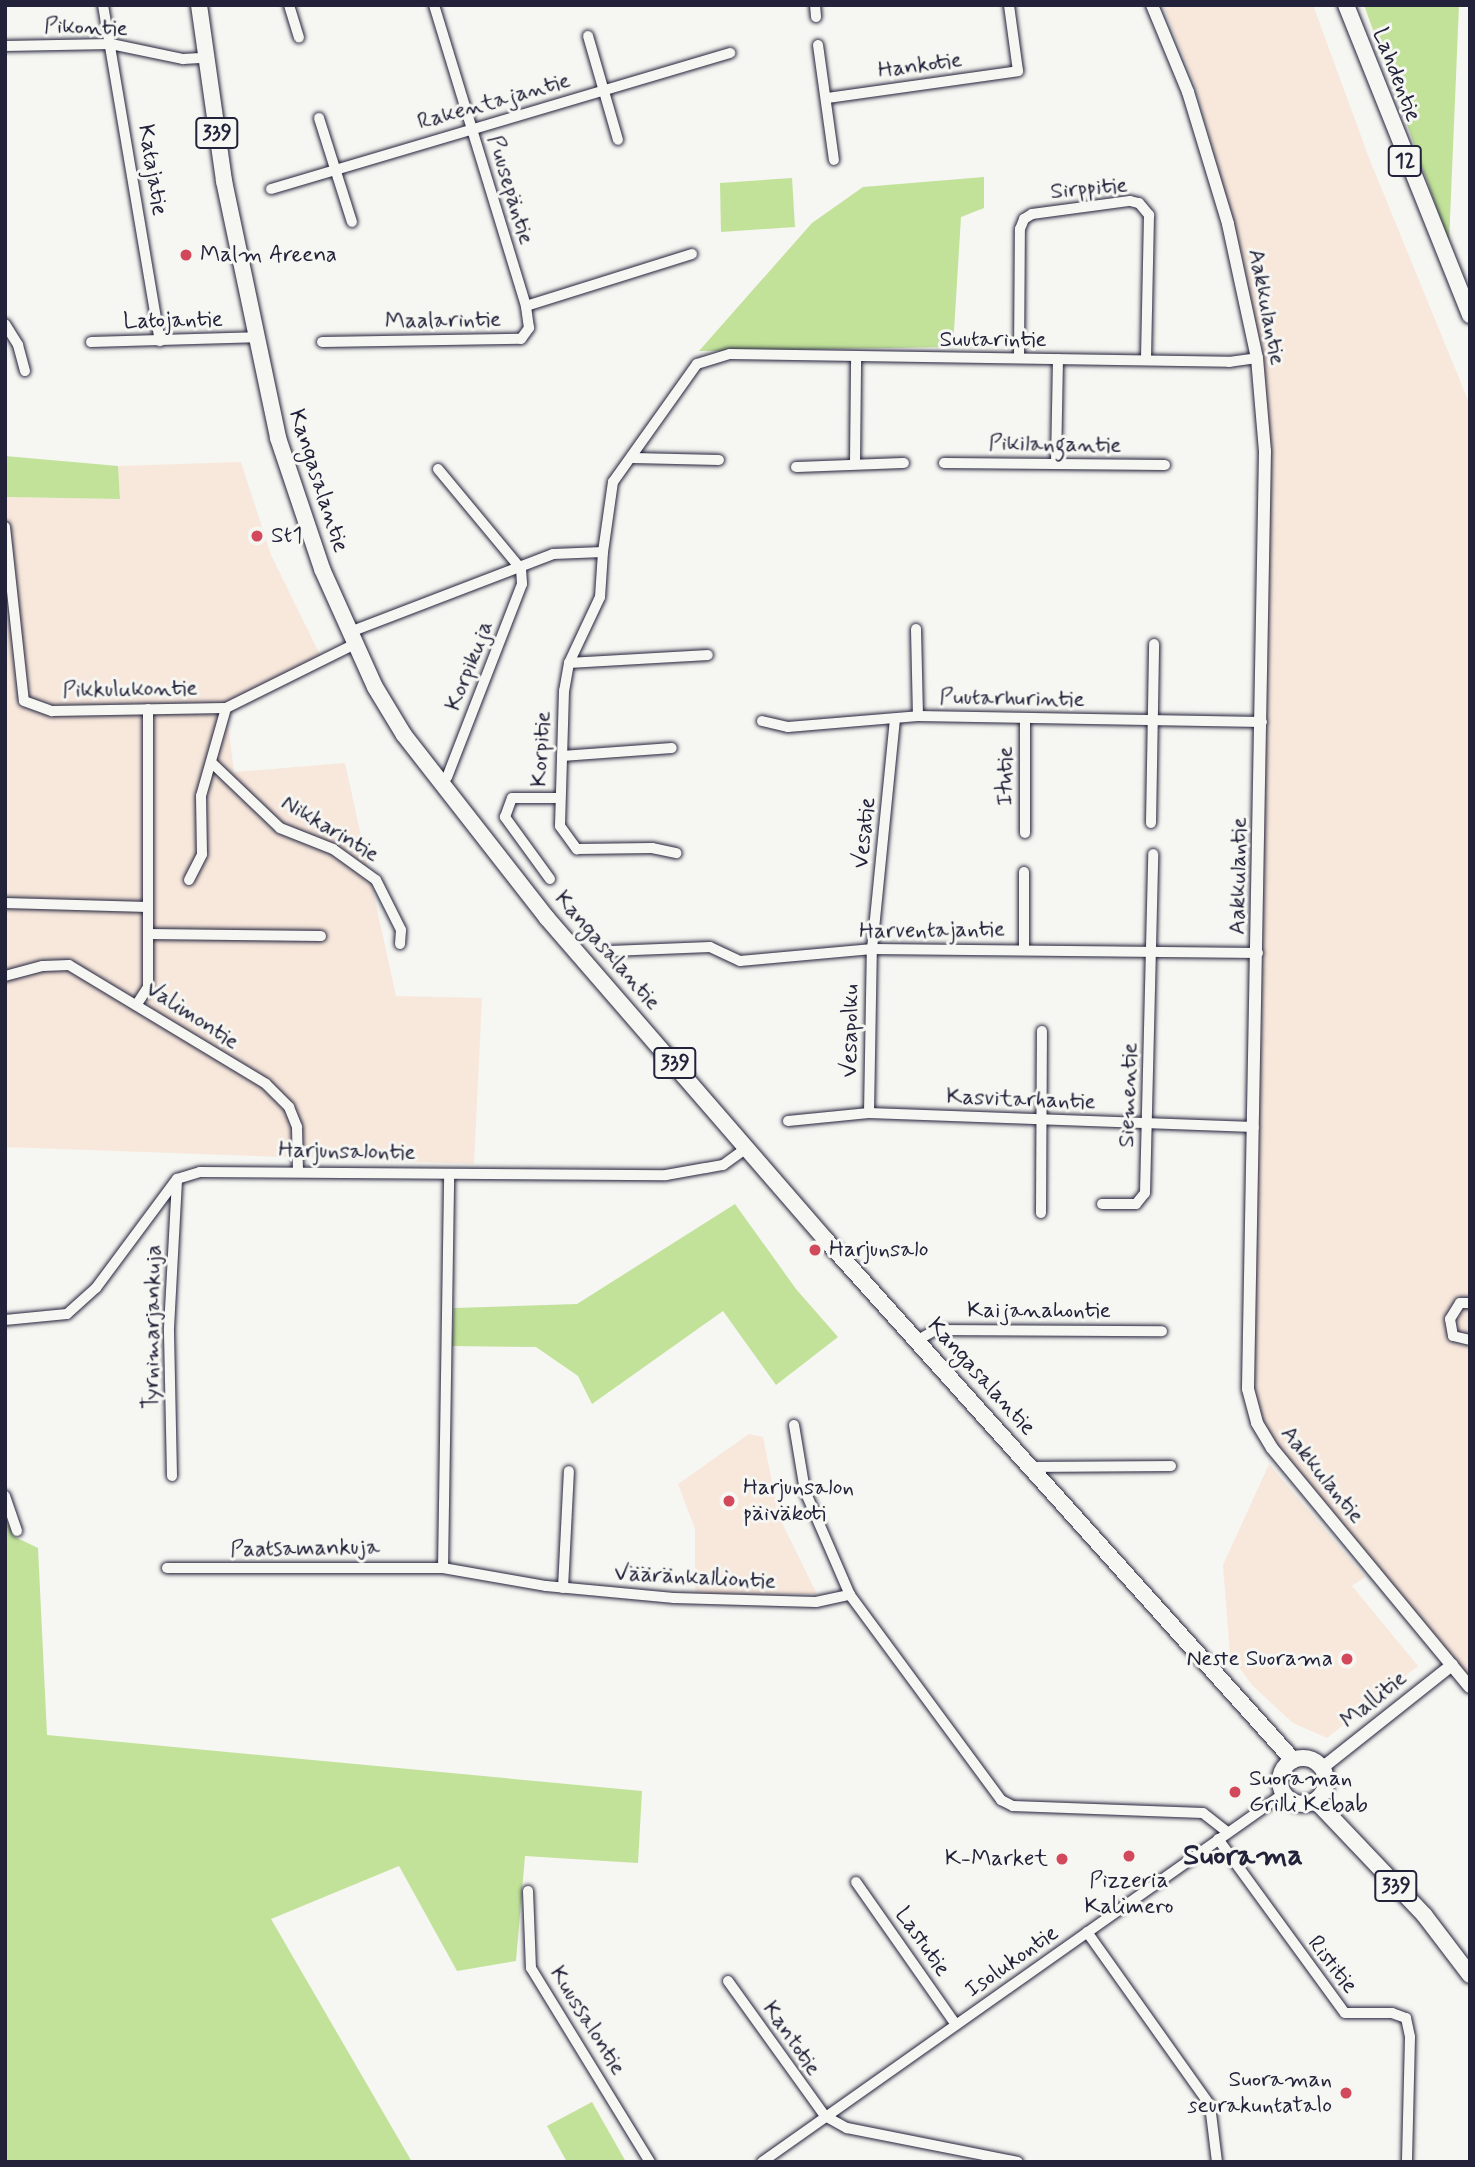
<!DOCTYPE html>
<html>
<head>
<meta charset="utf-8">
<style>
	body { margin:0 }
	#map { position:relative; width:1475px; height:2167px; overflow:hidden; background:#f6f6f2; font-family:Mynerve,sans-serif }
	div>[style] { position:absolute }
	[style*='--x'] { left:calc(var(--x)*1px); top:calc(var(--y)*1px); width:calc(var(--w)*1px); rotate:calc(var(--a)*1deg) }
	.built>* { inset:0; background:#f8e8dc }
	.green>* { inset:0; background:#c2e29a }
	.roads { filter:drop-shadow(0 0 2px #22223b) drop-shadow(0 0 2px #22223b) }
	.minor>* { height:10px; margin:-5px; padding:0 5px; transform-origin:5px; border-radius:5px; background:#f6f6f2 }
	.tertiary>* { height:12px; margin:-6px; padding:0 6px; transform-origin:6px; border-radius:6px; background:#f6f6f2 }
	.primary>* { height:16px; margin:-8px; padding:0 8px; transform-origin:8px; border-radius:8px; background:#f6f6f2 }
	.primary>.ring { margin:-8px; padding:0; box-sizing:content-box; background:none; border:16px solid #f6f6f2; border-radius:50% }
	.trunk>* { height:16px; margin:-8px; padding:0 8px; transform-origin:8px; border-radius:8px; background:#f6f6f2 }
	.dots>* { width:19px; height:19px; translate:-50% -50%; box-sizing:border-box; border:4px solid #f6f6f2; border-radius:50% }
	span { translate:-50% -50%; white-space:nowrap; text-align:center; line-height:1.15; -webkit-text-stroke:6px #f6f6f2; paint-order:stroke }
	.shield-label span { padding:2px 5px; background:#f6f6f2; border:2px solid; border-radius:5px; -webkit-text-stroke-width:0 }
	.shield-label { font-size:21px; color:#22223b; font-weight:700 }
	.street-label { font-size:23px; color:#22223b }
	.poi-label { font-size:23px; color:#22223b }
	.left { translate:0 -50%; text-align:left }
	.right { translate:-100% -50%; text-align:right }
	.district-label { font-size:30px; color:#22223b; font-weight:700 }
	.frame { position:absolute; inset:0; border:7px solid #22223b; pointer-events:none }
</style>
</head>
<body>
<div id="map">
	<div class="built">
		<div style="clip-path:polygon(1163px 5px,1313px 5px,1369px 158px,1470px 405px,1470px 1687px,1272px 1448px,1248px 1389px,1271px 456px,1262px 359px,1242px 254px,1196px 88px)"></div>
		<div style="clip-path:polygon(241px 462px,271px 555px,325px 665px,226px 708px,234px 772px,345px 763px,396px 996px,482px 998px,474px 1164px,5px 1147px,5px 497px,120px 499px,118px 466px)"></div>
		<div style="clip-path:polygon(749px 1434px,763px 1437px,779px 1517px,817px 1594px,695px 1594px,695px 1529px,678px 1484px)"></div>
		<div style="clip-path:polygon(1269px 1464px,1365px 1577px,1352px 1586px,1418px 1666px,1327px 1738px,1293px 1723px,1252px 1685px,1230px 1655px,1223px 1565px)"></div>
	</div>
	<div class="green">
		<div style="clip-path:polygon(1364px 5px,1459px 5px,1449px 242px,1410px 133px)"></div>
		<div style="clip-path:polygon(984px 177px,984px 208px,961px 217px,953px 347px,699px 351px,812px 223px,863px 187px)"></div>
		<div style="clip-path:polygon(792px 178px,795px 227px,721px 232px,720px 183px)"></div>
		<div style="clip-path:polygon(5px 456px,118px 466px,120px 499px,5px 497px)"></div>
		<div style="clip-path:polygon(735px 1204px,796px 1289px,838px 1337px,776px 1385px,723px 1311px,592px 1404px,578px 1376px,536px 1347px,452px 1346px,454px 1308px,577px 1304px)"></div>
		<div style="clip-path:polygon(5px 1516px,13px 1536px,38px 1548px,47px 1735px,642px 1791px,638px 1863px,525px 1856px,516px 1961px,457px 1971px,399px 1866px,271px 1919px,412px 2162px,5px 2162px)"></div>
		<div style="clip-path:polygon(592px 2102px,626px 2162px,567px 2162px,547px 2126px)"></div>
	</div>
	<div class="roads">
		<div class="minor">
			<div style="--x:103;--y:5;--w:341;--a:80.4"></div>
			<div style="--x:289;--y:5;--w:34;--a:73"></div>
			<div style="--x:434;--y:5;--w:315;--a:73"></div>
			<div style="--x:815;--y:5;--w:12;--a:85"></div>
			<div style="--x:588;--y:36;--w:108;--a:73.9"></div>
			<div style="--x:818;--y:45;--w:116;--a:82.1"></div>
			<div style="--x:5;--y:46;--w:106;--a:-1.1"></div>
			<div style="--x:111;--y:44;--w:74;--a:11.8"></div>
			<div style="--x:183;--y:59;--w:22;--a:-3"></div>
			<div style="--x:827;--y:98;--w:193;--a:-8"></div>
			<div style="--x:1018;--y:71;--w:67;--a:-97.8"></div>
			<div style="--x:319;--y:118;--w:109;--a:72.4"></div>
			<div style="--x:271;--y:189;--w:479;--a:-16.5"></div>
			<div style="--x:5;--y:324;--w:25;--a:58"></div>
			<div style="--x:18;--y:345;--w:27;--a:75"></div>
			<div style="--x:91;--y:342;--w:164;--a:-1.7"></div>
			<div style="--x:322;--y:342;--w:199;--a:-0.9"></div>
			<div style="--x:521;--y:339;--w:14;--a:-54"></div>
			<div style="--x:529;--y:328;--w:22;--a:-98"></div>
			<div style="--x:526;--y:306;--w:174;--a:-17.4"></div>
			<div style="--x:1019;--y:358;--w:129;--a:-89.6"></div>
			<div style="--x:1020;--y:229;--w:11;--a:-68"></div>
			<div style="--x:1024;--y:219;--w:9;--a:-32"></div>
			<div style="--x:1032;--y:214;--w:99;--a:-7.6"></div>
			<div style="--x:1130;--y:201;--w:9;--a:13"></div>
			<div style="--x:1139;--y:203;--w:16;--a:50"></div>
			<div style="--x:1149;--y:215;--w:145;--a:91.2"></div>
			<div style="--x:633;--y:458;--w:86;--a:1.3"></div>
			<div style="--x:855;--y:463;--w:104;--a:-89.4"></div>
			<div style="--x:944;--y:463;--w:221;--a:0.5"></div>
			<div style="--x:1056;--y:463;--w:104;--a:-88.9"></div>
			<div style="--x:796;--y:467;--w:108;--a:-2.1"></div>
			<div style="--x:438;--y:469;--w:130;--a:50.3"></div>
			<div style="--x:521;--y:569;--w:15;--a:86"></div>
			<div style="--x:522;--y:584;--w:207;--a:111.2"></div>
			<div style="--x:5;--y:527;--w:175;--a:83.8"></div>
			<div style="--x:24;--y:701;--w:30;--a:20"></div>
			<div style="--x:52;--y:711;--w:174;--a:-1"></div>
			<div style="--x:226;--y:708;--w:144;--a:-26.4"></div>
			<div style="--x:603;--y:552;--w:45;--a:93.8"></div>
			<div style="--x:600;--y:597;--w:73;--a:115.2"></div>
			<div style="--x:569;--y:663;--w:28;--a:100"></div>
			<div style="--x:564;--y:691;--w:135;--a:91.7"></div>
			<div style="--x:560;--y:826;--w:29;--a:54"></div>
			<div style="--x:577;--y:849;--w:75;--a:-0.8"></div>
			<div style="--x:652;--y:848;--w:25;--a:12"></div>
			<div style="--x:916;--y:629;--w:87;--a:88.7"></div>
			<div style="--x:350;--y:632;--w:217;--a:-21"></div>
			<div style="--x:553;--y:554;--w:50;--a:-2.3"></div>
			<div style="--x:603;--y:552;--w:71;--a:-81.9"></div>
			<div style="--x:613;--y:482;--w:145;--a:-54.6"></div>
			<div style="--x:697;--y:364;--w:34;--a:-17"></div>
			<div style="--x:730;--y:354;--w:499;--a:0.9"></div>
			<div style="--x:1229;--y:362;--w:28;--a:-8"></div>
			<div style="--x:569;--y:663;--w:139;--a:-3.3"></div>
			<div style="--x:762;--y:721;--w:27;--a:13"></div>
			<div style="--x:788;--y:727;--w:130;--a:-4.8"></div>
			<div style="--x:918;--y:716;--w:344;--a:1"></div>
			<div style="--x:562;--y:756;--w:110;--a:-4.2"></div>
			<div style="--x:212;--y:763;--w:94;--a:43.7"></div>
			<div style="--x:280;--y:828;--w:57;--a:21.6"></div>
			<div style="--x:333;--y:849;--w:53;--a:35.8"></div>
			<div style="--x:376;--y:880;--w:56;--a:63.4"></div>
			<div style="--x:401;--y:930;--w:14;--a:94"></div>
			<div style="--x:1151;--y:823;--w:179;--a:-89"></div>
			<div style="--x:1025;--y:833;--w:114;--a:-90"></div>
			<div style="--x:1024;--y:872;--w:78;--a:90"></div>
			<div style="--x:550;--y:879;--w:77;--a:-126"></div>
			<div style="--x:505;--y:817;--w:20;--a:-70"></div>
			<div style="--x:512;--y:798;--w:47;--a:0"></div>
			<div style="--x:189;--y:880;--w:29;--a:-63"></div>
			<div style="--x:202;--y:854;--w:58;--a:-91"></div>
			<div style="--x:201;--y:796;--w:91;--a:-74.1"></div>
			<div style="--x:5;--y:903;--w:143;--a:1.6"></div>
			<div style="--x:148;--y:934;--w:173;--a:0.7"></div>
			<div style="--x:610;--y:951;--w:100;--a:-2.3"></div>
			<div style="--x:710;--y:947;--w:33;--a:25"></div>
			<div style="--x:740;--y:961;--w:133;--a:-5.2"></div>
			<div style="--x:872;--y:949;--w:386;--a:0.6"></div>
			<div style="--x:5;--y:976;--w:39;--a:-15"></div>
			<div style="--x:43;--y:966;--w:26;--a:-2"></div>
			<div style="--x:69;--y:965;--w:230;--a:31.1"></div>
			<div style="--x:266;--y:1084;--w:33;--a:45"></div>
			<div style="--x:289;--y:1107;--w:22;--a:68"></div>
			<div style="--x:297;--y:1127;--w:43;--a:88.7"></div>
			<div style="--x:137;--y:1004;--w:20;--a:-57"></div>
			<div style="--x:148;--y:987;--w:278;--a:-90"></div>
			<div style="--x:869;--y:1113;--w:164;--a:-89"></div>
			<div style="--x:872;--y:949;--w:230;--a:-84.3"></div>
			<div style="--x:788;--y:1121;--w:81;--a:-5.6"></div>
			<div style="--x:869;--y:1113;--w:385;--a:2.1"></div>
			<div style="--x:1102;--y:1204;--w:34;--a:0"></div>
			<div style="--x:1136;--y:1204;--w:14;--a:-51"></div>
			<div style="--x:1145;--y:1193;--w:339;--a:-88.6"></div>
			<div style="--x:1041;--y:1213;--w:182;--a:-89.7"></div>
			<div style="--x:1470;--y:1303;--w:10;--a:180"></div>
			<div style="--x:1460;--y:1303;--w:19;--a:122"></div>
			<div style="--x:1450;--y:1319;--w:17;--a:80"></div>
			<div style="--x:1453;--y:1336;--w:17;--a:13"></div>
			<div style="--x:5;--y:1320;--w:62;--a:-5.5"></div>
			<div style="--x:67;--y:1314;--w:39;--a:-42"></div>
			<div style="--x:96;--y:1288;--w:136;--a:-53.4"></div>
			<div style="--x:177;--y:1179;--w:24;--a:-17"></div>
			<div style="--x:200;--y:1172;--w:466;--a:0.4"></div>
			<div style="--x:666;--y:1175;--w:58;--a:-10"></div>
			<div style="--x:723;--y:1165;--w:31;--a:-36"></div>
			<div style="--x:918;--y:1340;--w:20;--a:-30"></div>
			<div style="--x:935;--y:1330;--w:227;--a:0.3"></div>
			<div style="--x:794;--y:1425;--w:67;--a:80.5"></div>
			<div style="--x:805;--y:1491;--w:113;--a:66.6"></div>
			<div style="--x:1032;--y:1467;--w:139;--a:-0.4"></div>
			<div style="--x:172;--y:1476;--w:148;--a:-91.2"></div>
			<div style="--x:169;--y:1328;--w:148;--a:-86.9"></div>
			<div style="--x:5;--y:1496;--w:37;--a:71"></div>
			<div style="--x:167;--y:1568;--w:276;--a:0"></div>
			<div style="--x:443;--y:1568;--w:105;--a:9.9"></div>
			<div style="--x:546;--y:1586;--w:129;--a:5.4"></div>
			<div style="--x:674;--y:1598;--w:142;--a:1.6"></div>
			<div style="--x:816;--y:1602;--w:35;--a:-12"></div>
			<div style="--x:850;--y:1595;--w:255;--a:53.6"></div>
			<div style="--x:1001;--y:1800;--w:13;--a:27"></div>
			<div style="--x:1013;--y:1806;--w:190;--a:2.1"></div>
			<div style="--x:1203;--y:1813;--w:31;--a:38"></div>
			<div style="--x:443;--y:1568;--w:394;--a:-89.1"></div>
			<div style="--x:563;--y:1588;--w:117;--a:-87.1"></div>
			<div style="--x:1218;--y:1839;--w:215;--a:53.9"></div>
			<div style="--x:1345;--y:2013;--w:47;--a:0"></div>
			<div style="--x:1392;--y:2013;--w:15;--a:20"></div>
			<div style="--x:1406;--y:2018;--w:19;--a:78"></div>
			<div style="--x:1410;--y:2037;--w:125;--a:91.4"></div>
			<div style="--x:856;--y:1882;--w:174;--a:55"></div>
			<div style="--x:528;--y:1891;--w:77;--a:87.8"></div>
			<div style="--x:531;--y:1968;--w:228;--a:58.5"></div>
			<div style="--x:1087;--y:1932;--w:212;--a:54.6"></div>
			<div style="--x:1210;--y:2105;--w:57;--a:83"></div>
			<div style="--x:728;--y:1981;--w:166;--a:54.3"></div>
			<div style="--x:825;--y:2116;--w:25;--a:29"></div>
			<div style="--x:847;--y:2128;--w:174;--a:11.2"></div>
			<div style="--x:762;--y:2162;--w:638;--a:-35.23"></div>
		</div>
		<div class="tertiary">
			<div style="--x:1152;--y:5;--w:94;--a:67.5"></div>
			<div style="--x:1188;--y:92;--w:138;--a:73.1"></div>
			<div style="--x:1228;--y:224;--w:137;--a:77.8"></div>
			<div style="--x:1257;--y:358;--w:93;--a:85.1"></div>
			<div style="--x:1265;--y:451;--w:938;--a:91.04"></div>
			<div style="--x:1248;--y:1389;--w:35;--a:75"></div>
			<div style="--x:1257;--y:1423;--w:29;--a:59"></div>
			<div style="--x:1272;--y:1448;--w:310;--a:50.4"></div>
			<div style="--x:1322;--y:1768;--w:166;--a:-38.4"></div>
		</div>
		<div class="primary">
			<div style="--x:199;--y:5;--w:178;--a:81.9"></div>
			<div style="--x:224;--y:181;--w:263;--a:78.1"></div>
			<div style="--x:278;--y:438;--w:138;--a:71.4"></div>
			<div style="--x:322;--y:569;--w:129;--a:65.8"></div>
			<div style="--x:375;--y:687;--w:56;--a:58.9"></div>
			<div style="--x:404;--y:735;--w:232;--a:52"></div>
			<div style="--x:547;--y:918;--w:426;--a:49.1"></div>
			<div style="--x:826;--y:1240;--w:699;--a:48.07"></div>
			<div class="ring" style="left:1280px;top:1758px;width:30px;height:30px"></div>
			<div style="--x:1316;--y:1801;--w:158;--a:46.5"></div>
			<div style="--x:1425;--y:1916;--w:74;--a:52.7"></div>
		</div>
		<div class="trunk">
			<div style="--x:1346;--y:5;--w:334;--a:68.2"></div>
		</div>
	</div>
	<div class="dots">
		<div style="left:186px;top:255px;background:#d1495b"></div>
		<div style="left:257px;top:536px;background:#d1495b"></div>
		<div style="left:815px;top:1250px;background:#d1495b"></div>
		<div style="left:729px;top:1501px;background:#d1495b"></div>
		<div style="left:1347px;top:1659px;background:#d1495b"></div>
		<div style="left:1235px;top:1792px;background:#d1495b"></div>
		<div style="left:1129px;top:1856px;background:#d1495b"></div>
		<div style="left:1062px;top:1859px;background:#d1495b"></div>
		<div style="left:1346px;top:2093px;background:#d1495b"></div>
	</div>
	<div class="shield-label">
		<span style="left:217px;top:133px">339</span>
		<span style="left:1405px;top:161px">12</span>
		<span style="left:675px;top:1063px">339</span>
		<span style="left:1396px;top:1886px">339</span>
	</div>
	<div class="street-label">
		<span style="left:86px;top:28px;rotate:2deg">Pikontie</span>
		<span style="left:920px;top:66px;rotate:-8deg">Hankotie</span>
		<span style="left:1396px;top:75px;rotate:69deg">Lahdentie</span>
		<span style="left:494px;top:102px;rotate:-16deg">Rakentajantie</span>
		<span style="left:152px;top:170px;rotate:81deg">Katajatie</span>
		<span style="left:1089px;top:189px;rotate:-5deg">Sirppitie</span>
		<span style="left:510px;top:190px;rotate:73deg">Puusepäntie</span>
		<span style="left:1266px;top:307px;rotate:79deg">Aakkulantie</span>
		<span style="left:173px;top:321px;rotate:-1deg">Latojantie</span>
		<span style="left:443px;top:321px;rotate:-1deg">Maalarintie</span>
		<span style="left:993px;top:340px">Suutarintie</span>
		<span style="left:1055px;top:445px;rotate:1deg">Pikilangantie</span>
		<span style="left:318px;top:481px;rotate:72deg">Kangasalantie</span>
		<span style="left:470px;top:666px;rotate:-69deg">Korpikuja</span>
		<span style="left:130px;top:690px;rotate:-1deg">Pikkulukontie</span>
		<span style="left:1012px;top:699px;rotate:1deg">Puutarhurintie</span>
		<span style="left:542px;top:749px;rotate:-87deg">Korpitie</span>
		<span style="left:1006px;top:776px;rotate:-90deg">Itutie</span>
		<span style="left:330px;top:829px;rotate:31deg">Nikkarintie</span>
		<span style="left:865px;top:833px;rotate:-84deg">Vesatie</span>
		<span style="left:1239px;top:876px;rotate:-89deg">Aakkulantie</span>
		<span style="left:932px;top:931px;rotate:-1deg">Harventajantie</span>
		<span style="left:607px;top:951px;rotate:49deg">Kangasalantie</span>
		<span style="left:192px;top:1016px;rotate:33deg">Valimontie</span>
		<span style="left:851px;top:1031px;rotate:-89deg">Vesapolku</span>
		<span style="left:1129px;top:1095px;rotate:-88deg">Siementie</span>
		<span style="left:1021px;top:1100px;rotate:2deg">Kasvitarhantie</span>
		<span style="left:347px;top:1152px;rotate:1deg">Harjunsalontie</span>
		<span style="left:1039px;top:1311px">Kaijanahontie</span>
		<span style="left:153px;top:1327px;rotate:-89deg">Tyrnimarjankuja</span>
		<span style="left:981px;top:1377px;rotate:48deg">Kangasalantie</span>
		<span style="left:1322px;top:1475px;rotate:51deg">Aakkulantie</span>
		<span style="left:305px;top:1549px;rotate:-1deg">Paatsamankuja</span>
		<span style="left:695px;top:1578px;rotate:3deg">Vääränkalliontie</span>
		<span style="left:1374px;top:1700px;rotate:-39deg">Mallitie</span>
		<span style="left:922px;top:1942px;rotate:55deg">Lastutie</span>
		<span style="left:1012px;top:1962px;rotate:-35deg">Isolukontie</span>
		<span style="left:1332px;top:1965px;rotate:52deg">Ristitie</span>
		<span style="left:587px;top:2021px;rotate:58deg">Kuussalontie</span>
		<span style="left:791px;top:2039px;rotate:55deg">Kantotie</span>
	</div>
	<div class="poi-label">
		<span class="left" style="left:200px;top:255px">Malm Areena</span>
		<span class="left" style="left:271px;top:536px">St1</span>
		<span class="left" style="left:829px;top:1250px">Harjunsalo</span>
		<span class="left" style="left:743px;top:1501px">Harjunsalon<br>päiväkoti</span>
		<span class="right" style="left:1333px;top:1659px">Neste Suorama</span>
		<span class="left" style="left:1249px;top:1792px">Suoraman<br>Grilli Kebab</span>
		<span class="right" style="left:1048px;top:1859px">K-Market</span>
		<span style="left:1129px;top:1894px">Pizzeria<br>Kalimero</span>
		<span class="right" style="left:1332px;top:2093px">Suoraman<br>seurakuntatalo</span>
	</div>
	<div class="district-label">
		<span style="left:1243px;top:1856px">Suorama</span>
	</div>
	<div class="frame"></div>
</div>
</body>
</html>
